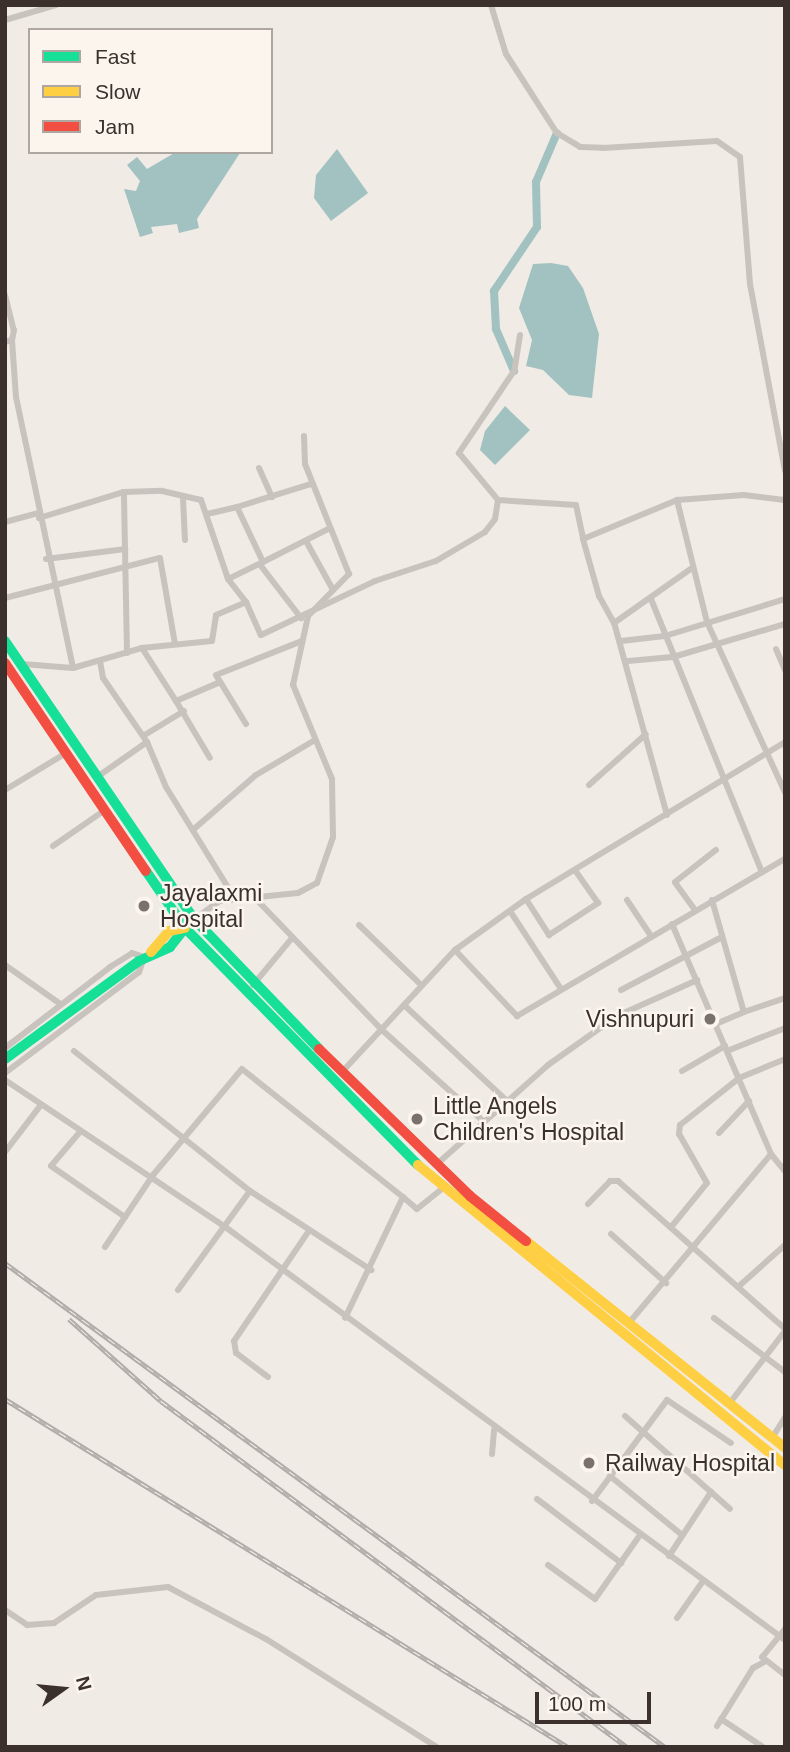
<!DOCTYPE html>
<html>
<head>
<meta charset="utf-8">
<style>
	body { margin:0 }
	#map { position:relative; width:790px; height:1752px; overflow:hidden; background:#f0ebe5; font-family:Helvetica,sans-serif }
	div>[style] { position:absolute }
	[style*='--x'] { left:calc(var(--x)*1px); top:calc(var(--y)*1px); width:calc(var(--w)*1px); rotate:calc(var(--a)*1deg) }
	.water>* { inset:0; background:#a1c2c1 }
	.canal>* { height:8px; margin:-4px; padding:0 4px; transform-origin:4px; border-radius:4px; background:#a1c2c1 }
	.street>* { height:6px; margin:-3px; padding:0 3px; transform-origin:3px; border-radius:3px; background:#c9c3be }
	.fast>* { height:10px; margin:-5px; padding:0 5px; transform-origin:5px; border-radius:5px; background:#16e098 }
	.slow>* { height:10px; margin:-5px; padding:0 5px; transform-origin:5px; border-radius:5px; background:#ffcf43 }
	.jam>* { height:10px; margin:-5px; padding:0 5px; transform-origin:5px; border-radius:5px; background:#f24e42 }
	.rail>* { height:5px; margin-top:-2.5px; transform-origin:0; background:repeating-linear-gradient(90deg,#fbf5ee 0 8px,#b1aca8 0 16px); box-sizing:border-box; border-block:2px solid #b1aca8 }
	.dots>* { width:19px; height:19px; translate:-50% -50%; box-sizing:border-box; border:4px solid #fbf5ee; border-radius:50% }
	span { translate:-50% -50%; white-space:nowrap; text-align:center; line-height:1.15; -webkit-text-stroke:5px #fbf5ee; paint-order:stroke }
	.poi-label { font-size:23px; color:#3b302b }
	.left { translate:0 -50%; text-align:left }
	.right { translate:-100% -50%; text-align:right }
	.frame { position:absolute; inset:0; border:7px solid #3b302b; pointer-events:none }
	.legend { position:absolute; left:28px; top:28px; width:245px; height:126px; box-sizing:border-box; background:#fbf5ee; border:2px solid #aea6a0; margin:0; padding:9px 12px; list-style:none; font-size:21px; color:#3b302b }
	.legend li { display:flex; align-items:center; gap:14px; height:35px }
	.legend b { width:35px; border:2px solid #aea6a0 }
	.north { position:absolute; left:28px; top:1654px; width:70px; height:70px; -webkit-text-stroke:5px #fbf5ee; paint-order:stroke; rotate:75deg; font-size:19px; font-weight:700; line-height:28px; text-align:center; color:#3b302b }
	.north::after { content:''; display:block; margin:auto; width:24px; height:32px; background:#3b302b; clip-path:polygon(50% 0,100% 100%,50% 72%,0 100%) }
	.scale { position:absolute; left:535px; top:1692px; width:116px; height:32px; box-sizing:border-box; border:4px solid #3b302b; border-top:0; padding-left:9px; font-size:21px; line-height:24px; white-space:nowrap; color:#3b302b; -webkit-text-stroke:5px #fbf5ee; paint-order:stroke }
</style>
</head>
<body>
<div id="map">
	<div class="water">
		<div style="clip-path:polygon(337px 149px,368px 193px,331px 221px,314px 198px,316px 175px)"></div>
		<div style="clip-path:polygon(176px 152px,240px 153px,197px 219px,199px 228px,179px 233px,177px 224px,151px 227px,153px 233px,140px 237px,124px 189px,136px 191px,140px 181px,127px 165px,137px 157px,147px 169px)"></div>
		<div style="clip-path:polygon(551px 263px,568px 266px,583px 288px,599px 334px,592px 398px,569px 395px,543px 370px,526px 366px,532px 340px,519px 308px,533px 264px)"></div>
		<div style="clip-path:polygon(505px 406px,530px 430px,495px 465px,480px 450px,485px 431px)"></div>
	</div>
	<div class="canal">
		<div style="--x:514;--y:371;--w:46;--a:-113.2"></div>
		<div style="--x:496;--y:329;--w:38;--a:-93"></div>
		<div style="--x:494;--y:291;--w:77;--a:-56.1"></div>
		<div style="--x:537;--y:227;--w:45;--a:-91.3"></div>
		<div style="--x:536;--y:182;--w:53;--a:-66.8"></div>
	</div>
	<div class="street">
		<div style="--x:491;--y:5;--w:51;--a:73"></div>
		<div style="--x:506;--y:54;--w:94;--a:57.2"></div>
		<div style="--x:557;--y:133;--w:27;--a:31"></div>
		<div style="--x:580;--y:147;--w:23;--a:2"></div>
		<div style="--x:603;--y:148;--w:114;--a:-3.5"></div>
		<div style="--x:717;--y:141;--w:28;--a:35"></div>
		<div style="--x:740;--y:157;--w:127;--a:85.5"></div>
		<div style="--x:750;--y:284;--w:190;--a:79.4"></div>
		<div style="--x:5;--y:20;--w:53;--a:-16.4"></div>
		<div style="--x:5;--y:295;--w:36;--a:76"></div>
		<div style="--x:14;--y:330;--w:10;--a:101"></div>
		<div style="--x:12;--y:340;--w:7;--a:164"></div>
		<div style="--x:520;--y:335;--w:36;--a:99"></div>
		<div style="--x:514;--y:371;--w:99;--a:123.9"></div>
		<div style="--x:459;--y:453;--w:61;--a:50.3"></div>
		<div style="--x:498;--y:500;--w:78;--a:3.7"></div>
		<div style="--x:576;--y:505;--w:35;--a:78"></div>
		<div style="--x:12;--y:340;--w:57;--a:86"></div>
		<div style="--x:16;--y:397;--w:277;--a:78.1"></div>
		<div style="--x:259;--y:468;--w:32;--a:66"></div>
		<div style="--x:183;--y:499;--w:41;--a:87.2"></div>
		<div style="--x:677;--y:500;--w:126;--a:76.2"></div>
		<div style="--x:707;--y:622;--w:187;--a:65.4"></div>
		<div style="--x:237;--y:507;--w:77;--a:-17.3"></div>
		<div style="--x:207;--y:514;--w:31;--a:-13"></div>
		<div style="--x:237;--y:507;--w:61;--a:64.7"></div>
		<div style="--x:263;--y:562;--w:39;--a:154"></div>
		<div style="--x:39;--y:518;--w:89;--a:-17"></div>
		<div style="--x:5;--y:522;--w:34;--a:-15"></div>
		<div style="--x:306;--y:541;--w:56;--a:61.1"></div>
		<div style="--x:46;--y:559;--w:80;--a:-7.2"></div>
		<div style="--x:263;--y:562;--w:75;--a:-26.9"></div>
		<div style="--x:261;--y:566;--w:66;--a:52.4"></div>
		<div style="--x:5;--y:598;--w:160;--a:-14.5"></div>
		<div style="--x:160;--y:558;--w:87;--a:80.1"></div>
		<div style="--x:651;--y:599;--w:295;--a:67.9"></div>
		<div style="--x:614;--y:623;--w:31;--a:-119"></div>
		<div style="--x:599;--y:596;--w:59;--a:-105.7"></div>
		<div style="--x:583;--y:539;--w:102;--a:-22.5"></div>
		<div style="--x:677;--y:500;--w:67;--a:-4.3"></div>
		<div style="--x:744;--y:495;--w:41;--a:7"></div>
		<div style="--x:621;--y:641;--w:44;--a:-6.5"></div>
		<div style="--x:665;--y:636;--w:126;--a:-17.1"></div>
		<div style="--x:142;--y:648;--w:63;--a:57.3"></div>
		<div style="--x:176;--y:701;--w:46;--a:-23.2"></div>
		<div style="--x:776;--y:649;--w:23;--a:67"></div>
		<div style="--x:127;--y:653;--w:161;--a:-91.1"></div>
		<div style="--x:124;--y:492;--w:38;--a:-2"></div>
		<div style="--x:162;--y:491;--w:40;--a:13"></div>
		<div style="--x:201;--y:500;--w:83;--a:71.1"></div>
		<div style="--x:228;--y:579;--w:29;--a:52"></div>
		<div style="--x:100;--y:661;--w:17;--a:80"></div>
		<div style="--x:103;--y:678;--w:78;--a:55.5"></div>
		<div style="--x:147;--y:742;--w:49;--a:67.1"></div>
		<div style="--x:166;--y:787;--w:129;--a:58.3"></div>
		<div style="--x:628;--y:661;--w:45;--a:-5.1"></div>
		<div style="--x:673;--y:657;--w:117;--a:-16.4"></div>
		<div style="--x:22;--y:664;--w:51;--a:4.5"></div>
		<div style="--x:73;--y:668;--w:72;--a:-16.2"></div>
		<div style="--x:142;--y:648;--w:70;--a:-5.7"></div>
		<div style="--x:212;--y:641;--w:26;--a:-81"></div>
		<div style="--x:216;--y:615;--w:33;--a:-23"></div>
		<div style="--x:246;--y:602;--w:36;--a:66"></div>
		<div style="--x:261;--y:635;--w:126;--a:-25.3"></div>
		<div style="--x:375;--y:581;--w:64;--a:-18.2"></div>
		<div style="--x:436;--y:561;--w:57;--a:-30.6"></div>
		<div style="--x:485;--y:532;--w:16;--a:-52"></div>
		<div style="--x:495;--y:519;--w:19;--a:-81"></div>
		<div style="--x:176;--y:701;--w:66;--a:59.2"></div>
		<div style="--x:246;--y:724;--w:57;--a:-121.5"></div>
		<div style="--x:216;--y:675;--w:92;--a:-21.6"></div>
		<div style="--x:143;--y:736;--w:48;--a:-31.4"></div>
		<div style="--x:97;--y:777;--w:61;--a:-35"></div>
		<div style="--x:589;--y:785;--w:76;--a:-41.8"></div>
		<div style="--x:5;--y:790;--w:71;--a:-31.2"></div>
		<div style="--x:667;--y:815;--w:199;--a:-105.4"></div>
		<div style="--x:614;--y:623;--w:95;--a:-35.2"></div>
		<div style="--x:194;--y:829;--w:82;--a:-41.1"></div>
		<div style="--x:256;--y:775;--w:69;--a:-30.7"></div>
		<div style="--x:53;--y:846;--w:63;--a:-34.7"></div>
		<div style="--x:254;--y:897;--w:183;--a:46.1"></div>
		<div style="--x:381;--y:1029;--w:137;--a:42"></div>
		<div style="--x:526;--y:899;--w:43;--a:57.4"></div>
		<div style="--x:549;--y:935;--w:59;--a:-33.1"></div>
		<div style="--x:598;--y:903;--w:38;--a:-125"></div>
		<div style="--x:627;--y:900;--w:43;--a:56.3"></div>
		<div style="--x:712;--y:900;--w:116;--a:74.1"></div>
		<div style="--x:744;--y:1012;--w:30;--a:157"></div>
		<div style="--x:695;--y:910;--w:34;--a:-126"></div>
		<div style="--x:675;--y:882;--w:52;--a:-38"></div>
		<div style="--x:510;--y:911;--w:93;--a:56.8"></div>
		<div style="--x:192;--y:921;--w:34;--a:-36"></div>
		<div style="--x:220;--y:901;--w:78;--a:-5.9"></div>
		<div style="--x:298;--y:893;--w:21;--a:-28"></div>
		<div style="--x:317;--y:883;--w:49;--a:-70.8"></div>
		<div style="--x:333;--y:837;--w:58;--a:-91"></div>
		<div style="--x:332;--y:779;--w:102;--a:-112.5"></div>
		<div style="--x:293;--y:685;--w:71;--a:-77.7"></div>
		<div style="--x:308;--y:616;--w:59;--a:-45.7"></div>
		<div style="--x:349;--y:574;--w:118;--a:-111.8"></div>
		<div style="--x:305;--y:464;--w:28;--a:-92"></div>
		<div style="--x:672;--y:924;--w:250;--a:66.7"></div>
		<div style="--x:771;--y:1154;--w:22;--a:51"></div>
		<div style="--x:359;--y:925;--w:83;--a:44"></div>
		<div style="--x:455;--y:950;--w:87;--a:-35.7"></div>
		<div style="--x:526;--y:899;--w:303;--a:-31.2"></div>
		<div style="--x:5;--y:965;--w:66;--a:35.1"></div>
		<div style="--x:253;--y:985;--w:61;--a:-50.3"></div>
		<div style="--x:621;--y:990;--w:114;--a:-27.7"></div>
		<div style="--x:404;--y:1005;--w:139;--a:43"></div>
		<div style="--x:744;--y:1012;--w:43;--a:-18.9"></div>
		<div style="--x:5;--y:1048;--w:133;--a:-37.6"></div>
		<div style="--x:110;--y:967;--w:26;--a:-32"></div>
		<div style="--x:132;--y:953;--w:13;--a:18"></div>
		<div style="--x:144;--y:957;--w:16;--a:108"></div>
		<div style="--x:139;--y:972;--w:168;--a:143"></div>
		<div style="--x:74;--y:1051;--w:225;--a:38.5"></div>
		<div style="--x:250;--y:1191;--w:145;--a:33.1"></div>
		<div style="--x:727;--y:1051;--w:62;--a:-21.6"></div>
		<div style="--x:682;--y:1071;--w:50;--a:-30.2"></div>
		<div style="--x:341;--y:1073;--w:168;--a:-47.2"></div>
		<div style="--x:455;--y:950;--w:91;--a:46.8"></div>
		<div style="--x:517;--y:1016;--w:311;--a:-30.4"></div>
		<div style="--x:5;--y:1080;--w:263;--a:33.7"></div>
		<div style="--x:224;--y:1226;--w:697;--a:36.43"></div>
		<div style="--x:79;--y:1133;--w:43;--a:130.3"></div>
		<div style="--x:51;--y:1166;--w:90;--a:34.6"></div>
		<div style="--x:719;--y:1133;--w:44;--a:-46.8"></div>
		<div style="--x:5;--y:1152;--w:58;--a:-52.7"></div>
		<div style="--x:437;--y:1164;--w:149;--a:-41.7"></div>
		<div style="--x:548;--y:1065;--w:85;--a:-35.4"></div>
		<div style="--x:617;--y:1016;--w:88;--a:-24.2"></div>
		<div style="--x:403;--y:1197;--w:18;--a:41"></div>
		<div style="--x:417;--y:1209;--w:33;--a:-39"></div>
		<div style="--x:588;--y:1204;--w:32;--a:-46"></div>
		<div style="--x:610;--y:1181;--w:8;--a:0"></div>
		<div style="--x:618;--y:1181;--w:223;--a:41.5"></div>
		<div style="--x:672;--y:1226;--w:55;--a:-50.9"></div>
		<div style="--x:707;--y:1183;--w:56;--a:-119.7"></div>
		<div style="--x:679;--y:1134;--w:9;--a:-84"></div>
		<div style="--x:680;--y:1125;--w:75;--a:-38.5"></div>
		<div style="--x:739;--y:1078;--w:50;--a:-22.4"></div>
		<div style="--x:611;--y:1234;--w:74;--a:41.7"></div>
		<div style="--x:105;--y:1247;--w:87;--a:-56.3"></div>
		<div style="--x:153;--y:1175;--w:138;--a:-50"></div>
		<div style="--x:242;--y:1069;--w:206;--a:38.5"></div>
		<div style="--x:403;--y:1197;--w:134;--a:115.6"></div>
		<div style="--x:738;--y:1287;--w:63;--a:-41.8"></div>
		<div style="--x:178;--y:1290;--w:122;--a:-54"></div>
		<div style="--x:714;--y:1318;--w:89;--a:37.3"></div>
		<div style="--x:628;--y:1324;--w:222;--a:-49.9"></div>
		<div style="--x:268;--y:1377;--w:40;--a:-143"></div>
		<div style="--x:236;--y:1353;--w:12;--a:-99"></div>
		<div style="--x:234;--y:1341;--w:132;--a:-55.8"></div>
		<div style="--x:729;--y:1404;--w:92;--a:-52.5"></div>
		<div style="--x:625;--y:1416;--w:140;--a:41.5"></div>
		<div style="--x:772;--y:1438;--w:25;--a:-58"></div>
		<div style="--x:492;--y:1454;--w:24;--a:-85"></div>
		<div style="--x:610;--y:1476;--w:93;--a:39.3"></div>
		<div style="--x:537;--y:1499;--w:106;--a:37.3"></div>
		<div style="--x:592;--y:1501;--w:126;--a:-53.4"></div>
		<div style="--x:667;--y:1400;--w:77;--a:33.9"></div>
		<div style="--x:669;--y:1556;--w:77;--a:-56.7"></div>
		<div style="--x:548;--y:1565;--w:58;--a:35.9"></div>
		<div style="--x:595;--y:1599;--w:78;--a:-54.9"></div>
		<div style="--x:5;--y:1610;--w:27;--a:34"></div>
		<div style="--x:27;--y:1625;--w:27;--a:-4"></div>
		<div style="--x:54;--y:1623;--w:50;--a:-33.7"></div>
		<div style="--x:96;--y:1595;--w:72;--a:-6.3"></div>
		<div style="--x:168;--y:1587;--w:111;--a:28"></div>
		<div style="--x:266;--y:1639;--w:202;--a:32.3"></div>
		<div style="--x:677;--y:1618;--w:45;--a:-54.9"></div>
		<div style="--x:785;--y:1629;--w:36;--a:129"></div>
		<div style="--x:762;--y:1657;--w:29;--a:38"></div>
		<div style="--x:721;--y:1719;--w:50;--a:33.7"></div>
		<div style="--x:717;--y:1726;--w:68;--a:-58.2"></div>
		<div style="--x:753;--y:1668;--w:15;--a:-28"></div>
	</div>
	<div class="fast">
		<div style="--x:5;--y:641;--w:336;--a:55.8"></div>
		<div style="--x:194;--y:919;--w:180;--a:46.1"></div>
		<div style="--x:146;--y:871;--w:69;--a:55.6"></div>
		<div style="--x:185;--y:928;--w:332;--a:45.5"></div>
		<div style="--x:5;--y:1059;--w:166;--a:-36.2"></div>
		<div style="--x:139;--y:961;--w:34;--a:-24"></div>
		<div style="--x:170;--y:947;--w:24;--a:-52"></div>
	</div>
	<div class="slow">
		<div style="--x:151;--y:952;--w:28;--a:-49"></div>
		<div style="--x:169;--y:931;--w:16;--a:-11"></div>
		<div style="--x:418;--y:1165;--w:474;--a:39.3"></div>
		<div style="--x:526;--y:1241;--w:332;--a:38.6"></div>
	</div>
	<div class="jam">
		<div style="--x:5;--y:663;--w:251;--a:55.9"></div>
		<div style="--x:319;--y:1049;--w:211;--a:44.2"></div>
		<div style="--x:470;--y:1196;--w:72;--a:38.8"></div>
	</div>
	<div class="rail">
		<div style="--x:5;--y:1263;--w:818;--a:36.25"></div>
		<div style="--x:69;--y:1319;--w:123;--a:41.7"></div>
		<div style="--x:161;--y:1401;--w:580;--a:36.59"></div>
		<div style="--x:5;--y:1399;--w:662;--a:31.72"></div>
	</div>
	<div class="dots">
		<div style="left:144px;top:906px;background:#7a716c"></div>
		<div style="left:710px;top:1019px;background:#7a716c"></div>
		<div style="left:417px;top:1119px;background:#7a716c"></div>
		<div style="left:589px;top:1463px;background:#7a716c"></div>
	</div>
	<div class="poi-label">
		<span class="left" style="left:160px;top:906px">Jayalaxmi<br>Hospital</span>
		<span class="right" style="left:694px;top:1019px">Vishnupuri</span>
		<span class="left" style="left:433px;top:1119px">Little Angels<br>Children's Hospital</span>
		<span class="left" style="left:605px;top:1463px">Railway Hospital</span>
	</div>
	<div class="frame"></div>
	<ul class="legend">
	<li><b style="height:9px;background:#16e098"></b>Fast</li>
	<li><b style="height:9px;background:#ffcf43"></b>Slow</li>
	<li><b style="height:9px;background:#f24e42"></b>Jam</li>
	</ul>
	<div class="north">N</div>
	<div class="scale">100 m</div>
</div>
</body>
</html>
